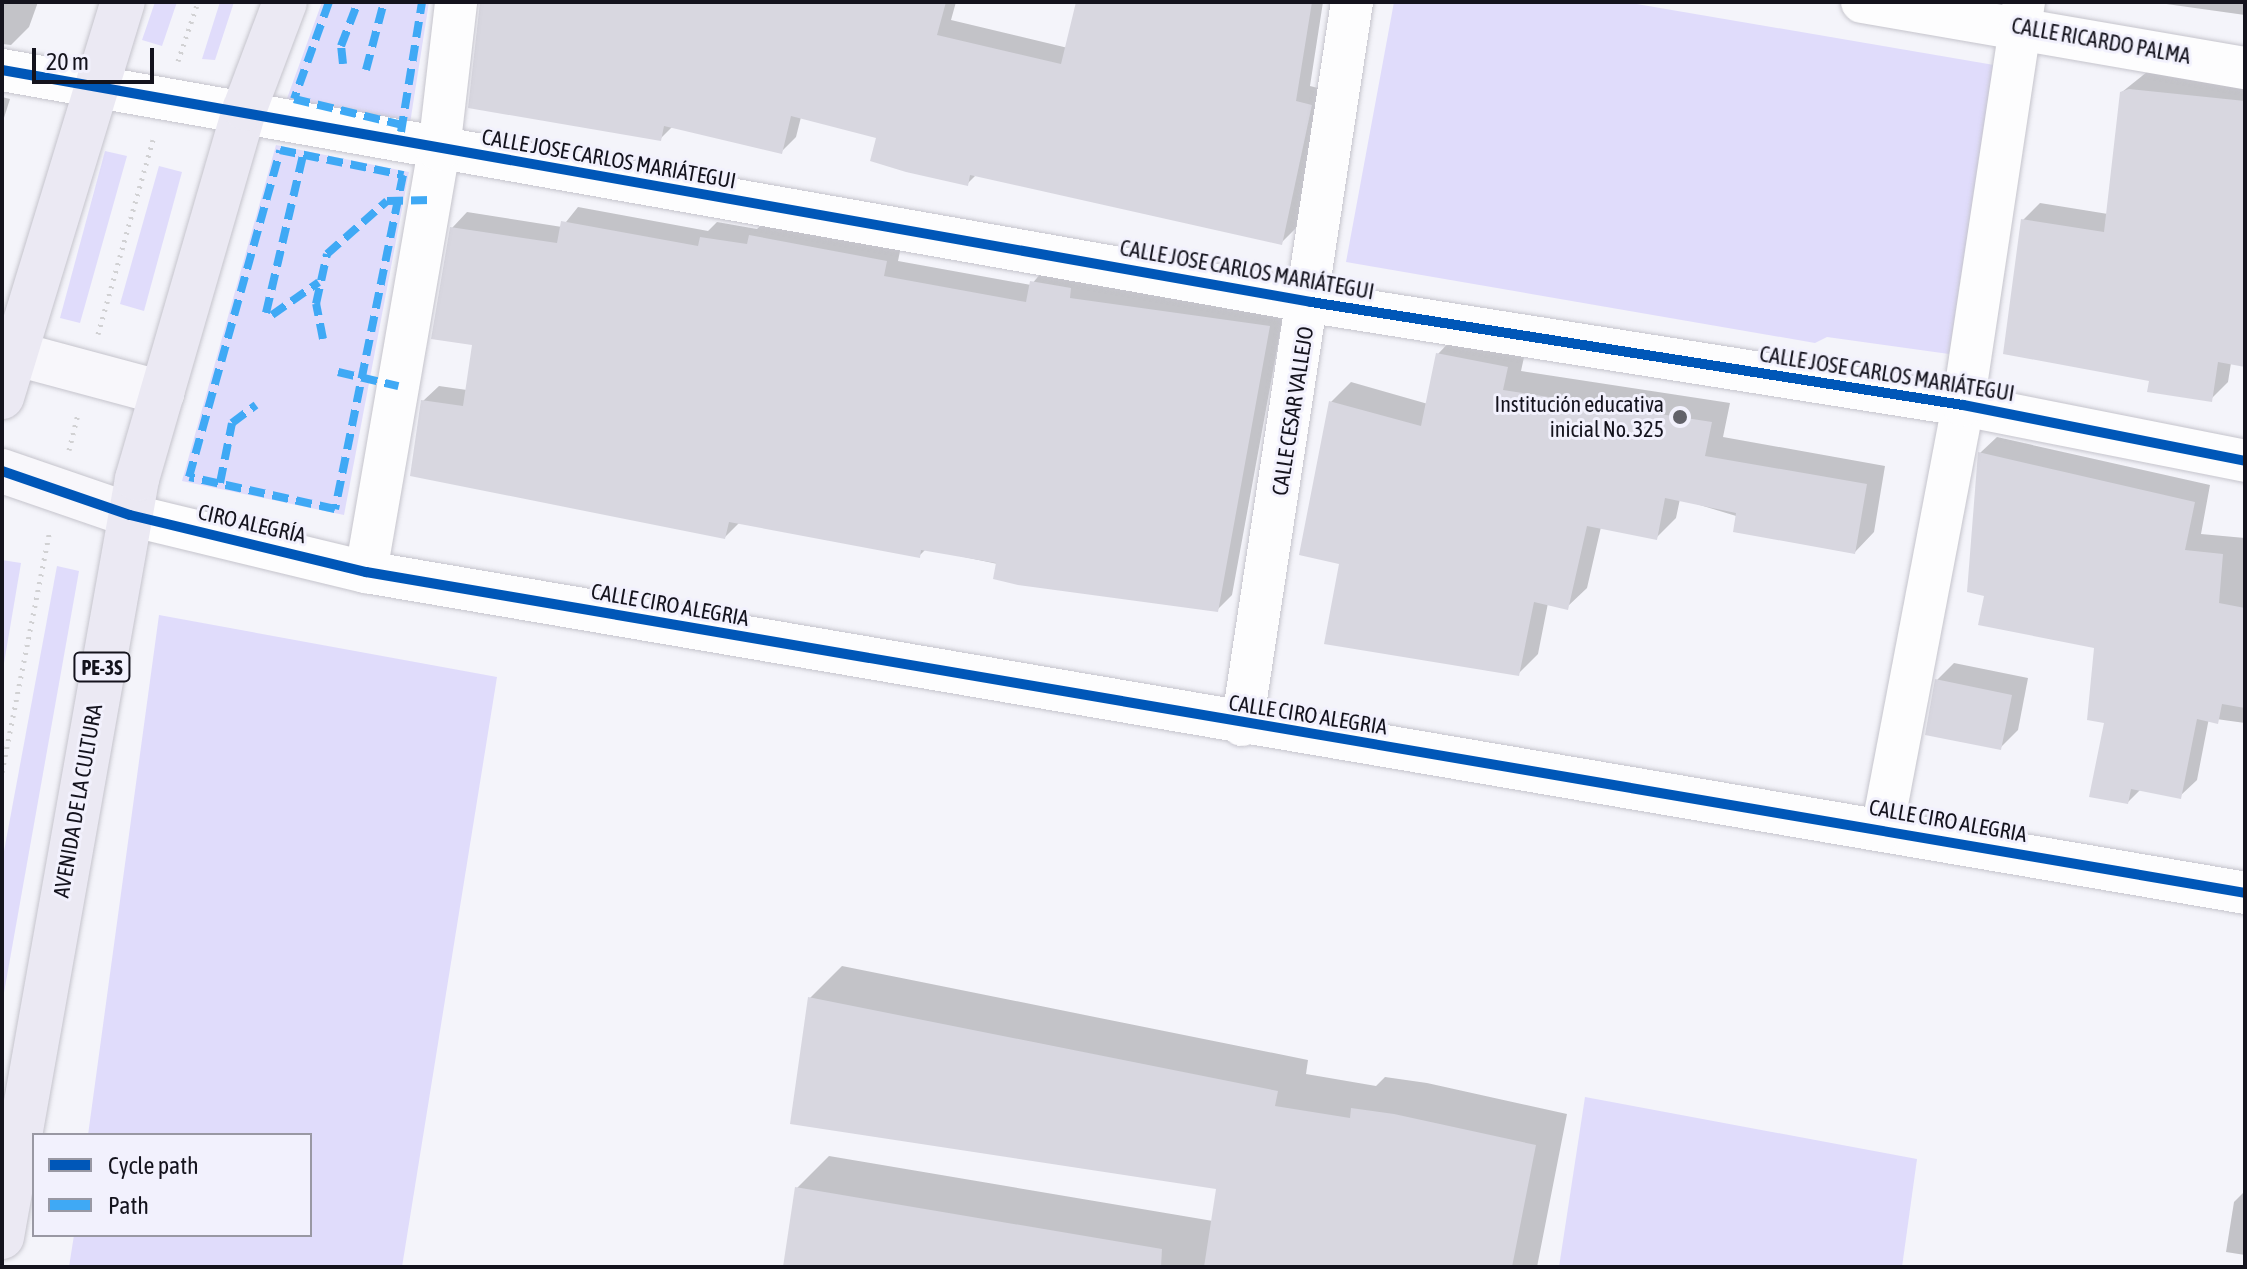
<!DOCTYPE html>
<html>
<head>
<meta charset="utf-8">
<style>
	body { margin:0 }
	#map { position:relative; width:2247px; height:1269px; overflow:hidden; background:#f4f4fa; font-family:"Asap Condensed",sans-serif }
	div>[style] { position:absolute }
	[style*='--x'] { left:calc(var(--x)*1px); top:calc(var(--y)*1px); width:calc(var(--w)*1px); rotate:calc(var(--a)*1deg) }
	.green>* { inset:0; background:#e0dcfb }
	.shadow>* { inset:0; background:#0003 }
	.building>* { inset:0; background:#d8d7e0 }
	.path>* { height:5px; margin-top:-2.5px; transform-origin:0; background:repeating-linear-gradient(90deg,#d1d1d3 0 2px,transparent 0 8px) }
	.roads { filter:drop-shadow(0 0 2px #c5c4cc) drop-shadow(0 0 2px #c5c4cc) }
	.street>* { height:42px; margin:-21px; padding:0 21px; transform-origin:21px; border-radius:21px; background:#fdfdfe }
	.secondary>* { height:44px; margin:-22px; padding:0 22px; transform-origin:22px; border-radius:22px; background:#f8f7fb }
	.highway>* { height:44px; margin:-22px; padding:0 22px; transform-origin:22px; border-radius:22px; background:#ebe9f3 }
	.quiet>* { height:8px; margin-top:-4px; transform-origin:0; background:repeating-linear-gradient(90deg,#3fa9f5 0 16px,transparent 0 24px) }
	.cycleway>* { height:10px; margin:-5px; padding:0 5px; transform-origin:5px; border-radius:5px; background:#0057b8 }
	.dots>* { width:22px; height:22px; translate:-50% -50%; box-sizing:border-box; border:4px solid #f2f1fd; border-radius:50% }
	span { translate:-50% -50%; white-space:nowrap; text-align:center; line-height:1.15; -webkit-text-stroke:6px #f2f1fd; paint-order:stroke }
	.shield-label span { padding:2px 6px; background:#f2f1fd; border:2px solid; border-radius:6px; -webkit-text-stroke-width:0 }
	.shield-label { font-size:20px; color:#14131d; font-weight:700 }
	.street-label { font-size:22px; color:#14131d }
	.poi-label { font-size:22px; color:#14131d }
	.right { translate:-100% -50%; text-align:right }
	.frame { position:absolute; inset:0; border:4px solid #14131d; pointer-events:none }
	.legend { position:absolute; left:32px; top:1133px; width:280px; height:104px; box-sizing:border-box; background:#f2f1fd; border:2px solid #9998a3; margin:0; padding:10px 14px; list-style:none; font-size:24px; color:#14131d }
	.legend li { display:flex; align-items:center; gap:16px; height:40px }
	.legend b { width:40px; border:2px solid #9998a3 }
	.scale { position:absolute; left:32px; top:48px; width:122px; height:36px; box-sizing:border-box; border:4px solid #14131d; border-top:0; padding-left:10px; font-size:24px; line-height:28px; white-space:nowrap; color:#14131d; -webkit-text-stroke:6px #f2f1fd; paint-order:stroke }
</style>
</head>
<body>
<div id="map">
	<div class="green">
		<div style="clip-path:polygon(155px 2px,177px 2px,162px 46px,142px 40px)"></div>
		<div style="clip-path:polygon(220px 2px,234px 2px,215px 60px,202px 59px)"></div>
		<div style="clip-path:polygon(322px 2px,429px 2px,408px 136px,285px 104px)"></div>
		<div style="clip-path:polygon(1394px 2px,1625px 2px,1994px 65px,1949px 354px,1827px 337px,1815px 343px,1346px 262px)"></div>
		<div style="clip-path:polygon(276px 145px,409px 172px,344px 515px,182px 481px)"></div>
		<div style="clip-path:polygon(105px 151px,127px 156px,80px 323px,60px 318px)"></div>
		<div style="clip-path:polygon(159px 166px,182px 172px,144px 311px,120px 304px)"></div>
		<div style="clip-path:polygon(2px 560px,21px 563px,2px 675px)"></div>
		<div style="clip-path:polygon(57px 566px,79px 571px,2px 1004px,2px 862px)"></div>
		<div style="clip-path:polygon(159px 615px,497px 677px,402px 1267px,69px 1267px,74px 1235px,310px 1235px,310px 1135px,88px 1135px)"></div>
		<div style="clip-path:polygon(1585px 1097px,1917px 1159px,1902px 1267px,1559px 1267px)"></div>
	</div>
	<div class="shadow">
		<div style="clip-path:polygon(2px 2px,38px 2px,29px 27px,11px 45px,2px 44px)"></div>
		<div style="clip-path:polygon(482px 2px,956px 2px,951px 20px,1068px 48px,1081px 2px,1323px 2px,1310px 86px,1326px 90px,1296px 228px,1281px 243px,976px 175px,967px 184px,878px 137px,801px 117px,796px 137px,781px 152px,673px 126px,660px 139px,470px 106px)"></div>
		<div style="clip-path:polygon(2152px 2px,2245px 2px,2245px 15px)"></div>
		<div style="clip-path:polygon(2147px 72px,2245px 78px,2245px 365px,2231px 363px,2228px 382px,2211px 399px,2151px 379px,2023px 220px,2040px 203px,2108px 214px,2122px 92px)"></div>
		<div style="clip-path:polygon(2px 97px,10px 99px,2px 124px)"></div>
		<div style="clip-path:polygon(578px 207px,708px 231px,717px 222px,757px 229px,766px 221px,901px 246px,898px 261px,1031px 285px,1047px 266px,1085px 273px,1084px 283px,1284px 311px,1232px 595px,1217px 610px,926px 549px,919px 556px,740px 522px,725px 537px,423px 401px,439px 386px,467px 390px,474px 344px,452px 228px,467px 212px,562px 227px)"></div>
		<div style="clip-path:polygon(1457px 334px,1526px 348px,1521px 371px,1730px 403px,1723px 437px,1885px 466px,1874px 532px,1855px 552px,1680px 499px,1676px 518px,1656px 538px,1601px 527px,1587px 588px,1567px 607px,1548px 603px,1538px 654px,1518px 674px,1326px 642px,1342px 562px,1302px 554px,1331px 402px,1351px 382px,1428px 404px,1438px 354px)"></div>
		<div style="clip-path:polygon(1997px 437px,2210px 485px,2201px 534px,2245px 538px,2245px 723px,2209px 718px,2197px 780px,2180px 796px,2141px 789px,2128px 802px,2096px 646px,1986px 594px,1980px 453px)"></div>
		<div style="clip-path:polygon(1954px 663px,2028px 678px,2018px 730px,2001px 747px,1937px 680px)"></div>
		<div style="clip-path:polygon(842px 966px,1308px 1060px,1306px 1074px,1376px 1086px,1385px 1077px,1427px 1083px,1567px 1114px,1537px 1267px,785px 1267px,797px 1188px,829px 1156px,1213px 1221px,1218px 1187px,810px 998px)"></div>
		<div style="clip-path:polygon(2245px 1191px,2245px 1255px,2226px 1252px,2234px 1202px)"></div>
	</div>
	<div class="building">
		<div style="clip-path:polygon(480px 2px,946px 2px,937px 35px,1061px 64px,1076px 2px,1312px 2px,1296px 101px,1312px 105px,1282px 245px,970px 175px,968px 186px,906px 172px,870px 161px,876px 138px,791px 116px,782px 154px,664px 126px,661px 141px,468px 108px)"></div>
		<div style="clip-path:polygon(2129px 89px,2245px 101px,2245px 367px,2218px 362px,2212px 402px,2147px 392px,2149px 381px,2003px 354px,2021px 219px,2104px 232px,2120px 92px)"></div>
		<div style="clip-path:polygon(561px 221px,698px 246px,700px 237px,747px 244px,749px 235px,887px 261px,884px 276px,1026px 302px,1030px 281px,1071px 288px,1070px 298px,1270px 326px,1218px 612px,1018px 585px,993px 579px,996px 563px,921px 550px,920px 558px,729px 522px,725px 539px,410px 476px,421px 400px,463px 406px,472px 345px,431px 339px,450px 227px,557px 243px)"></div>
		<div style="clip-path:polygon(1436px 353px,1508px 367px,1503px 390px,1712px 422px,1705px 456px,1867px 484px,1855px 554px,1733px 532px,1736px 513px,1665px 498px,1657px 540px,1587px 526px,1568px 610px,1534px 602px,1519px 676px,1324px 644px,1339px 564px,1299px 555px,1329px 401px,1421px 426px)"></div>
		<div style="clip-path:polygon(1978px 452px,2195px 502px,2185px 550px,2223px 554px,2219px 603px,2245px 608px,2245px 708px,2222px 704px,2218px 724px,2197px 719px,2181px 799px,2131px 789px,2128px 804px,2089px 797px,2104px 723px,2087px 720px,2094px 648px,1978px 625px,1984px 596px,1967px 592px)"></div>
		<div style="clip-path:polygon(1935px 679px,2012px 695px,2001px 750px,1925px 735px)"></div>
		<div style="clip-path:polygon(808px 997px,1278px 1091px,1275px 1106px,1350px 1118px,1351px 1108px,1394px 1114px,1536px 1145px,1512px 1267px,1204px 1267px,1216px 1189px,790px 1124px)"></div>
		<div style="clip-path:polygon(795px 1187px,1162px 1249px,1161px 1267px,783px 1267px)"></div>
	</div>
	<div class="path">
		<div style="--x:178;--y:61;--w:62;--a:-71.3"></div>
		<div style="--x:98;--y:334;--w:202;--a:-74.2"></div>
		<div style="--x:69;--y:450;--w:38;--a:-76"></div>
		<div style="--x:2;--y:772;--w:247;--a:-78.8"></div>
	</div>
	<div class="roads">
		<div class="street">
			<div style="--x:1862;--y:2;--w:389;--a:9.8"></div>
			<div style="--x:2;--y:70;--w:1329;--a:10.05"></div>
			<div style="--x:1311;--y:302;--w:660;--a:8.98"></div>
			<div style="--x:1963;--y:405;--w:288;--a:11.2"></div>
			<div style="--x:130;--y:515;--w:243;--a:13.6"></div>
			<div style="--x:366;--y:572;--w:1906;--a:9.69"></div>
			<div style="--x:366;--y:572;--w:428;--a:-80.2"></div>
			<div style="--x:439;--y:150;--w:149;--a:-83.4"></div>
			<div style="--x:1242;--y:725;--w:731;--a:-81.35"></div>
			<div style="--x:1882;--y:830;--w:433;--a:-79.2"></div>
			<div style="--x:1963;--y:405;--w:408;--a:-81.4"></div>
		</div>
		<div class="secondary">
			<div style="--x:2;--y:350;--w:166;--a:15"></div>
			<div style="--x:2;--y:471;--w:135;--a:19"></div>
		</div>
		<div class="highway">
			<div style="--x:2;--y:397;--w:413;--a:-73"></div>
			<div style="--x:2;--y:1237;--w:770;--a:-79.9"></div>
			<div style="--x:137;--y:479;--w:386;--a:-73.8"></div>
			<div style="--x:245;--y:108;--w:113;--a:-69.3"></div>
		</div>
	</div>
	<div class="quiet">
		<div style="--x:329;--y:2;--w:103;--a:109.8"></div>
		<div style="--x:294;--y:99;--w:111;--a:13.5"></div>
		<div style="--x:343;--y:64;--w:18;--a:-96"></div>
		<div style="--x:341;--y:46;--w:47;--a:-68.9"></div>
		<div style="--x:366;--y:70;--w:70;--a:-75.2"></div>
		<div style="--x:401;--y:132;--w:132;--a:-80.8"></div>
		<div style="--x:280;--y:150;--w:126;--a:11.5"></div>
		<div style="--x:403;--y:175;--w:341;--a:101.5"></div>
		<div style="--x:335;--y:509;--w:149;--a:-167.6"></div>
		<div style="--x:189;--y:477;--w:339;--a:-74.4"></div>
		<div style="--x:266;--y:313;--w:162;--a:-76.8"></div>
		<div style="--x:272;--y:315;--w:57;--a:-35.1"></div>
		<div style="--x:323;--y:339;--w:36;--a:-101"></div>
		<div style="--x:316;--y:304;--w:51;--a:-77.6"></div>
		<div style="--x:327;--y:254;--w:80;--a:-41.5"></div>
		<div style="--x:387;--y:201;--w:44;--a:-1.3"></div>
		<div style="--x:338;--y:372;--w:62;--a:13.1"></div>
		<div style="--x:220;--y:483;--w:61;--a:-78.7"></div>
		<div style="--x:232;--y:423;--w:30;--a:-37"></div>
	</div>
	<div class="cycleway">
		<div style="--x:2;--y:70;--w:1329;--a:10.05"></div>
		<div style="--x:1311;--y:302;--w:660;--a:8.98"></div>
		<div style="--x:1963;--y:405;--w:288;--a:11.2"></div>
		<div style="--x:2;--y:471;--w:135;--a:19"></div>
		<div style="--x:130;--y:515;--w:243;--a:13.6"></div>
		<div style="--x:366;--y:572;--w:1906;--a:9.69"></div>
	</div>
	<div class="dots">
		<div style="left:1680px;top:417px;background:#62626a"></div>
	</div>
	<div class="shield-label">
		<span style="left:102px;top:667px">PE-3S</span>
	</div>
	<div class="street-label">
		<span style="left:2101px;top:41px;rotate:10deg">CALLE RICARDO PALMA</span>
		<span style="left:609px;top:159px;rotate:10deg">CALLE JOSE CARLOS MARIÁTEGUI</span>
		<span style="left:1247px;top:270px;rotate:10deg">CALLE JOSE CARLOS MARIÁTEGUI</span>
		<span style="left:1887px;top:374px;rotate:9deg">CALLE JOSE CARLOS MARIÁTEGUI</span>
		<span style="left:1293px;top:411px;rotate:-81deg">CALLE CESAR VALLEJO</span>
		<span style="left:252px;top:524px;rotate:13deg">CIRO ALEGRÍA</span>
		<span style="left:670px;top:605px;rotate:10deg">CALLE CIRO ALEGRIA</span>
		<span style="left:1308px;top:715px;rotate:9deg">CALLE CIRO ALEGRIA</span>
		<span style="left:78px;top:801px;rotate:-80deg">AVENIDA DE LA CULTURA</span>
		<span style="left:1948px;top:821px;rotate:10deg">CALLE CIRO ALEGRIA</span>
	</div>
	<div class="poi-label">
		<span class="right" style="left:1664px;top:417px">Institución educativa<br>inicial No. 325</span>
	</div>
	<div class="frame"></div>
	<ul class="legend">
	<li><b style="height:10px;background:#0057b8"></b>Cycle path</li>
	<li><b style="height:10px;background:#3fa9f5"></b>Path</li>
	</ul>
	<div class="scale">20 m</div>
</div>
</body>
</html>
